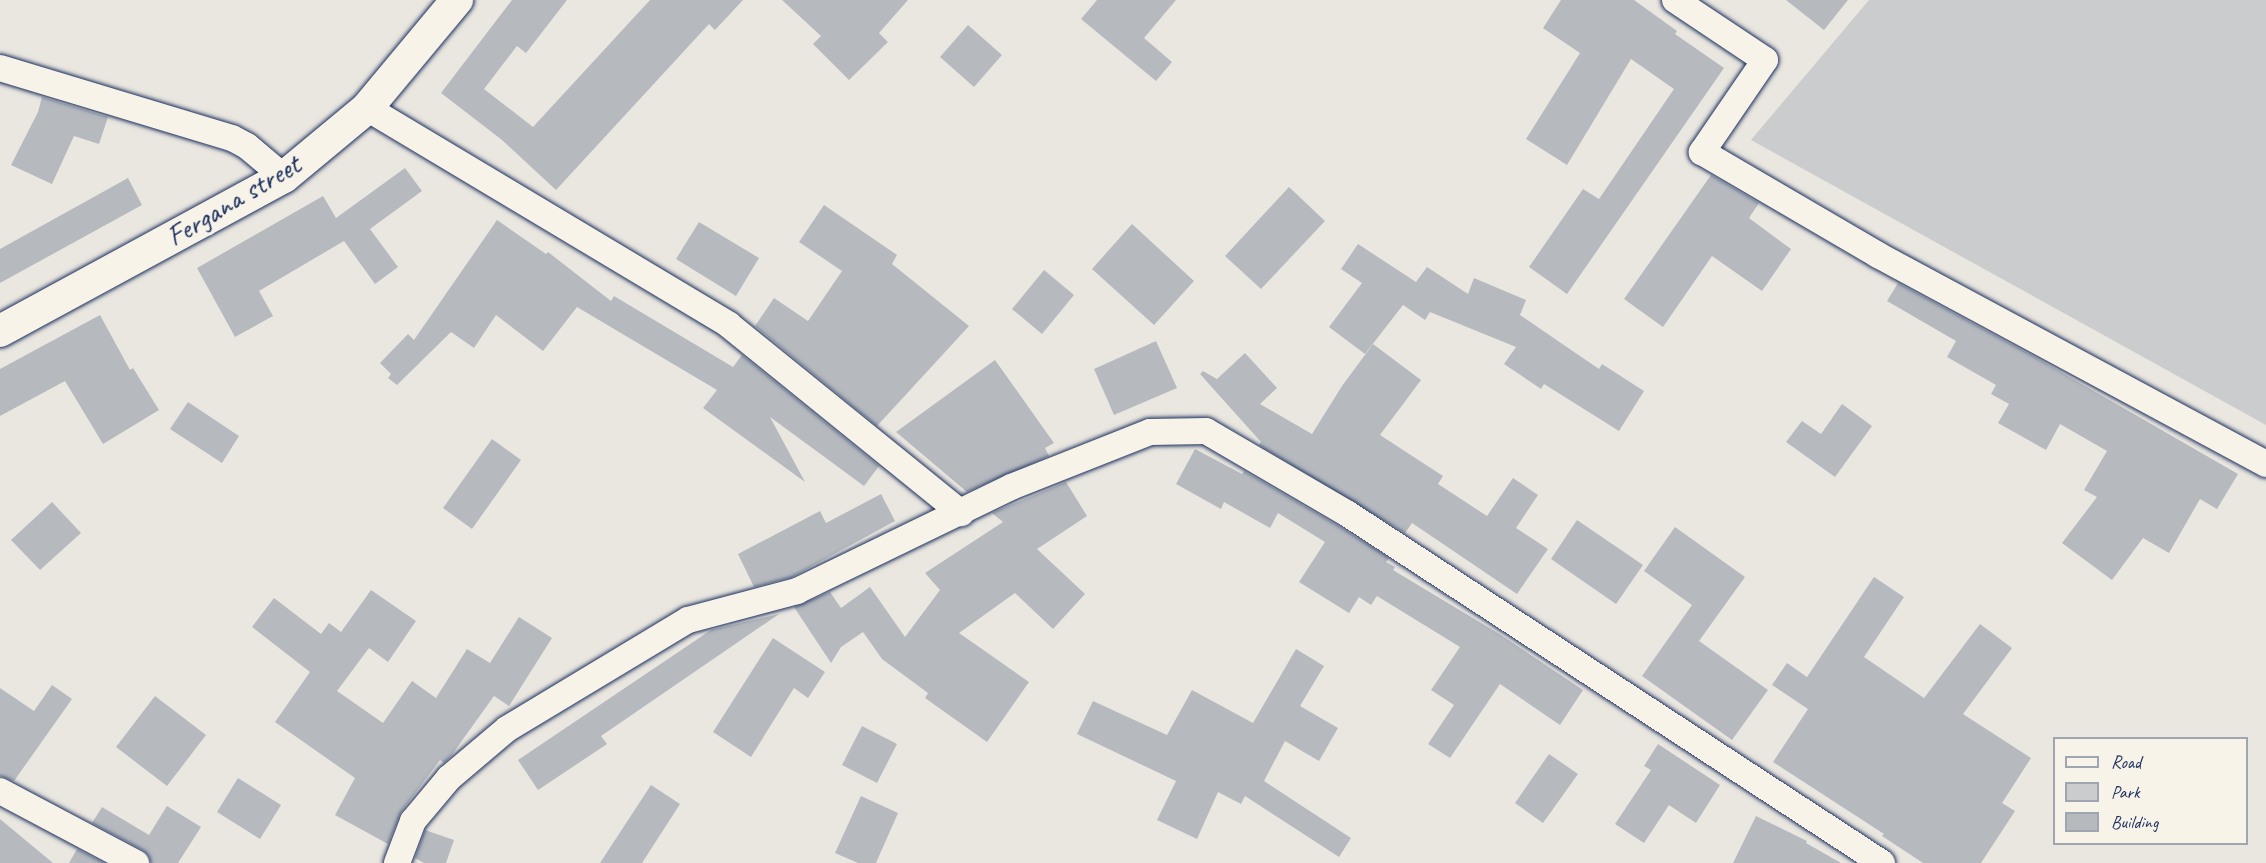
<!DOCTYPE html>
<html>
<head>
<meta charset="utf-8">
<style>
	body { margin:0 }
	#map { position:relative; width:2266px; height:863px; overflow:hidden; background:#eae7e0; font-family:Caveat,sans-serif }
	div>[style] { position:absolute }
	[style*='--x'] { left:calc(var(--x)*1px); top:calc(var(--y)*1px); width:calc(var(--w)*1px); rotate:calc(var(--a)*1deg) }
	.green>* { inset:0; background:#cbcccd }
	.building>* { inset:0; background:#b6babf }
	.roads { filter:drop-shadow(0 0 2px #1b2f5e) drop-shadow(0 0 2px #1b2f5e) }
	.minor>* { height:26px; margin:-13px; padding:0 13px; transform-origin:13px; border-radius:13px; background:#f7f3e8 }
	.tertiary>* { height:32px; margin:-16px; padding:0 16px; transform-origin:16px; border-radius:16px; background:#f7f3e8 }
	span { translate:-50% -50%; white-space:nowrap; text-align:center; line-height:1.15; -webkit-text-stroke:6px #f7f3e8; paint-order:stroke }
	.street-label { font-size:30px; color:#1b2f5e }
	.legend { position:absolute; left:2053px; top:737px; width:195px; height:108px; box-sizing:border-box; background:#f7f3e8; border:2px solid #9fa5b1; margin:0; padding:8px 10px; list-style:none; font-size:18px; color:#1b2f5e }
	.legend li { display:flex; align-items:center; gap:12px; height:30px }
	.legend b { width:30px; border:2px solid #9fa5b1 }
</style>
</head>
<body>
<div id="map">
	<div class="green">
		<div style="clip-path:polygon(1869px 0,2266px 0,2266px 425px,1751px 140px)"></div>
	</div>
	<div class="building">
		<div style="clip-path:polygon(512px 0,567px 0,526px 53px,517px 46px,484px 89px,533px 127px,650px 0,743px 0,715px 30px,709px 24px,556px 190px,502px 140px,441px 93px)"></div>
		<div style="clip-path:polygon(782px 0,908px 0,879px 33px,888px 42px,849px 80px,813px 44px,821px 36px)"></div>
		<div style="clip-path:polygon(1097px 0,1176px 0,1144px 38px,1172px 62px,1156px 81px,1081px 19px)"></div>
		<div style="clip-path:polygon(1561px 0,1634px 0,1677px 31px,1675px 34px,1724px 68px,1567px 294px,1529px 267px,1583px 189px,1599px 199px,1674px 89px,1631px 59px,1567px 165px,1526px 139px,1580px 53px,1543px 28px)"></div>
		<div style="clip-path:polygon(1786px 0,1848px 0,1824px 30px)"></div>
		<div style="clip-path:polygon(968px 25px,1002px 55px,974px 87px,940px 57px)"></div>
		<div style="clip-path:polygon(42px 97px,108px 117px,99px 144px,74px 136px,52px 184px,11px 165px,38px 112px)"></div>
		<div style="clip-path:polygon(405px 168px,422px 191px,370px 229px,398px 267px,375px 284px,344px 241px,259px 291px,273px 316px,235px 337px,197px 268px,323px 196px,336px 218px)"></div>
		<div style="clip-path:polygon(1711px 175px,1759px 203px,1749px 218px,1791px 249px,1762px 291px,1712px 256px,1663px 327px,1624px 299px)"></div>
		<div style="clip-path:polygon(128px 178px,142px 205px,0 283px,0 249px)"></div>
		<div style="clip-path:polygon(1289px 187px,1325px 221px,1261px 289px,1225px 256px)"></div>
		<div style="clip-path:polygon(824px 205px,897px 255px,892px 264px,969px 326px,877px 426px,755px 326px,774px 298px,808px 321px,842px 271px,799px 242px)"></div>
		<div style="clip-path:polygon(497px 220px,546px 254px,548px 252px,611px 301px,614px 296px,733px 367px,742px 355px,879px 466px,864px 486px,770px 417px,805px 482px,703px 408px,717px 390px,577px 307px,543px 351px,496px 315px,474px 348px,451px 332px,397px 385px,388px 378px,391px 374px,380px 363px,408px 334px,414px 340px)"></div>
		<div style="clip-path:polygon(699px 222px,759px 258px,736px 296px,676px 259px)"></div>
		<div style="clip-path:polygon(1132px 224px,1194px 281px,1154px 325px,1092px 269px)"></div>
		<div style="clip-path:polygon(1358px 244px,1416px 282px,1427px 267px,1468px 294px,1474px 278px,1526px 300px,1520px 315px,1599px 369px,1602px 364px,1644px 391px,1619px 431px,1544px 384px,1541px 389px,1504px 364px,1516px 347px,1430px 312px,1425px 320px,1403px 305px,1365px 354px,1329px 327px,1362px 283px,1341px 269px)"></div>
		<div style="clip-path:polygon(1044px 270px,1074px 295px,1042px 334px,1012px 309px)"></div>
		<div style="clip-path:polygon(1898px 283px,2033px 356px,2238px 474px,2217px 509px,2200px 499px,2169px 553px,2143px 538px,2112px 580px,2062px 543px,2097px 497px,2084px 490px,2107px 451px,2060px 424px,2046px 450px,1998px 423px,2009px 404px,1991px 394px,1996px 385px,1947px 357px,1956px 341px,1887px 301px)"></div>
		<div style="clip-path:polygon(100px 315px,130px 370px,133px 368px,159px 410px,103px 444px,65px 381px,0 416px,0 369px)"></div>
		<div style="clip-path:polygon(1156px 341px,1177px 388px,1114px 415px,1094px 369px)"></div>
		<div style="clip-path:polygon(1373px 344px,1421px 380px,1380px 435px,1443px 476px,1438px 484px,1487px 516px,1513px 478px,1538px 495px,1516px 528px,1548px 549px,1517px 594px,1412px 523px,1405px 533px,1259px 445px,1261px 442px,1200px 374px,1203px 371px,1217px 379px,1245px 353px,1277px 388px,1260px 404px,1312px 434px,1342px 386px)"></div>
		<div style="clip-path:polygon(995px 360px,1054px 443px,1045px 448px,1049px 456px,967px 492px,896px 432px)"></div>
		<div style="clip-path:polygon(188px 402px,239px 436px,222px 463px,170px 429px)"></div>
		<div style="clip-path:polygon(1842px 404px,1872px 426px,1835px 477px,1786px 442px,1802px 421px,1821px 434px)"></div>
		<div style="clip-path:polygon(492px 439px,521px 460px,472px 529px,443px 508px)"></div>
		<div style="clip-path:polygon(1195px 449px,1242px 474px,1244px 471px,1340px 527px,1389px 558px,1386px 562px,1395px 567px,1393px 570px,1501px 635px,1583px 690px,1560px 725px,1500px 684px,1450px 758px,1428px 744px,1454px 705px,1431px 690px,1460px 647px,1377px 596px,1371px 605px,1359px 597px,1349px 613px,1299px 582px,1325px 542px,1278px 513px,1270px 528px,1224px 502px,1221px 509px,1176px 484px)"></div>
		<div style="clip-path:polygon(1066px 482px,1087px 516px,1037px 549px,1085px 594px,1053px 629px,1015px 593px,959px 633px,1029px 682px,987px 742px,925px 698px,928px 693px,882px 659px,863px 632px,841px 647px,831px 663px,794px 607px,830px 592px,841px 608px,870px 587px,905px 637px,940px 590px,925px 573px,1003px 522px,992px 513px)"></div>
		<div style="clip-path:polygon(881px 494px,895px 521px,792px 577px,754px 587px,738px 554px,820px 511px,826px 523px)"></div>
		<div style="clip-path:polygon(52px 502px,81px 533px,40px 570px,11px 540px)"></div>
		<div style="clip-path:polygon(1577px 520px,1643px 565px,1616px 604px,1551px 559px)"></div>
		<div style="clip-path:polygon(1675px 527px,1745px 577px,1699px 641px,1768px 690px,1732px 740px,1642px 676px,1692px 605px,1644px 571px)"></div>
		<div style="clip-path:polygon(1874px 577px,1904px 597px,1864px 657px,1924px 698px,1980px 624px,2012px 648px,1963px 714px,2031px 758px,2002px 803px,2015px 811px,1981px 863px,1923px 863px,1882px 836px,1884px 834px,1773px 762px,1808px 709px,1772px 685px,1787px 663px,1807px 677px)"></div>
		<div style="clip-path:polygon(371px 590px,416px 621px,388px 662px,369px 648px,337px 691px,383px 723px,412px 681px,436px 698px,467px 649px,490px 663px,519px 617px,552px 638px,509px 706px,494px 696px,451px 756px,444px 763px,440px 760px,401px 812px,388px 844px,335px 815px,355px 778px,275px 722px,310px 672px,252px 627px,274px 598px,321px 634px,329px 623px,341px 632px)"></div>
		<div style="clip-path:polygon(779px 614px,601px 736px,607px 744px,538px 790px,518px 760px,711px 630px)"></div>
		<div style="clip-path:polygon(773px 638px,825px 672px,808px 698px,794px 688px,751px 757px,713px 732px)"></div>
		<div style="clip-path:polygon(1296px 649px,1324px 666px,1300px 706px,1338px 728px,1319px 761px,1285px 741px,1264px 781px,1351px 838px,1339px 857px,1245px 796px,1241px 804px,1218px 792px,1197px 839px,1157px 820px,1176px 781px,1077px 734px,1093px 701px,1167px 735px,1192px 690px,1253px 723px)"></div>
		<div style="clip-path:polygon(52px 685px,72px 699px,14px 781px,0 776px,0 688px,34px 711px)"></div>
		<div style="clip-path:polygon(155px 696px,206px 735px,167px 786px,116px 747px)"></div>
		<div style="clip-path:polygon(862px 726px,897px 744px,877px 783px,842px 765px)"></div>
		<div style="clip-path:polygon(1658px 744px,1720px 785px,1696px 823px,1669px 805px,1644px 843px,1615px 824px,1651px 770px,1644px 766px)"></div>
		<div style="clip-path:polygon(1549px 754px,1578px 774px,1543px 823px,1515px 803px)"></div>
		<div style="clip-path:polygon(238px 778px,281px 805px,260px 839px,217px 812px)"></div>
		<div style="clip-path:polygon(651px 785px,680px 804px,642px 863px,600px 863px)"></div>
		<div style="clip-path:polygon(861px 796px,898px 813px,876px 863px,858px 863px,835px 853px)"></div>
		<div style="clip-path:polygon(167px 806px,201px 827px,178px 863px,151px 863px,149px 856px,143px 850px,92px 823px,102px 807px,149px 835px)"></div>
		<div style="clip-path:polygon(1756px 816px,1807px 841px,1806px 843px,1841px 863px,1733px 863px)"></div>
		<div style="clip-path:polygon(0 819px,53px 863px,0 863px)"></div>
		<div style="clip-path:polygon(425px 830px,454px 840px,446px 863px,424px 863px,415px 858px)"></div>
		<div style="clip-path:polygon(77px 849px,104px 863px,69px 863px)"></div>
	</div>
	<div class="roads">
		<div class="minor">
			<div style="--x:1675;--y:0;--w:108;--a:33.7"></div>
			<div style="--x:1765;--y:60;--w:112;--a:124.4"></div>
			<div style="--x:1702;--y:152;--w:204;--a:30.3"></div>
			<div style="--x:1878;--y:255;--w:441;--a:28.3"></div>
			<div style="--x:0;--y:68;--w:242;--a:16.8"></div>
			<div style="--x:232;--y:138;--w:17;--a:28"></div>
			<div style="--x:247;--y:146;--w:48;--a:40"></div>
			<div style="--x:367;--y:108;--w:422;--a:30.9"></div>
			<div style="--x:729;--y:325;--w:299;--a:39"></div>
			<div style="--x:0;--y:791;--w:154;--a:27.9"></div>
			<div style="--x:397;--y:863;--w:45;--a:-69.1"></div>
			<div style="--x:413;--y:821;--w:56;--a:-50.1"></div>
			<div style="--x:449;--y:778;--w:76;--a:-40.2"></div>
			<div style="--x:507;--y:729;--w:211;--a:-31.1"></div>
			<div style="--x:688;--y:620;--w:113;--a:-14.9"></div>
			<div style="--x:797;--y:591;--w:238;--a:-25.9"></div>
			<div style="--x:1011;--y:487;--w:149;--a:-21.6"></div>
			<div style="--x:1150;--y:432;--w:56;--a:-1"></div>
			<div style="--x:1206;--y:431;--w:164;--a:30.3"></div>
			<div style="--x:1348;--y:514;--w:638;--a:33.17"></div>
		</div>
		<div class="tertiary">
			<div style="--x:0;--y:331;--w:323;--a:-28.5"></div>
			<div style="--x:284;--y:177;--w:108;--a:-39.7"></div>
			<div style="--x:367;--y:108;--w:141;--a:-50.2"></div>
		</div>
	</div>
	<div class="street-label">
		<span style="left:233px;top:200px;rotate:-31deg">Fergana street</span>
	</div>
	<ul class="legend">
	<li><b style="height:8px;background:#f7f3e8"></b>Road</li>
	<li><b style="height:16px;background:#cbcccd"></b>Park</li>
	<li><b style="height:16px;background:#b6babf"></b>Building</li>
	</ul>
</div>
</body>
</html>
